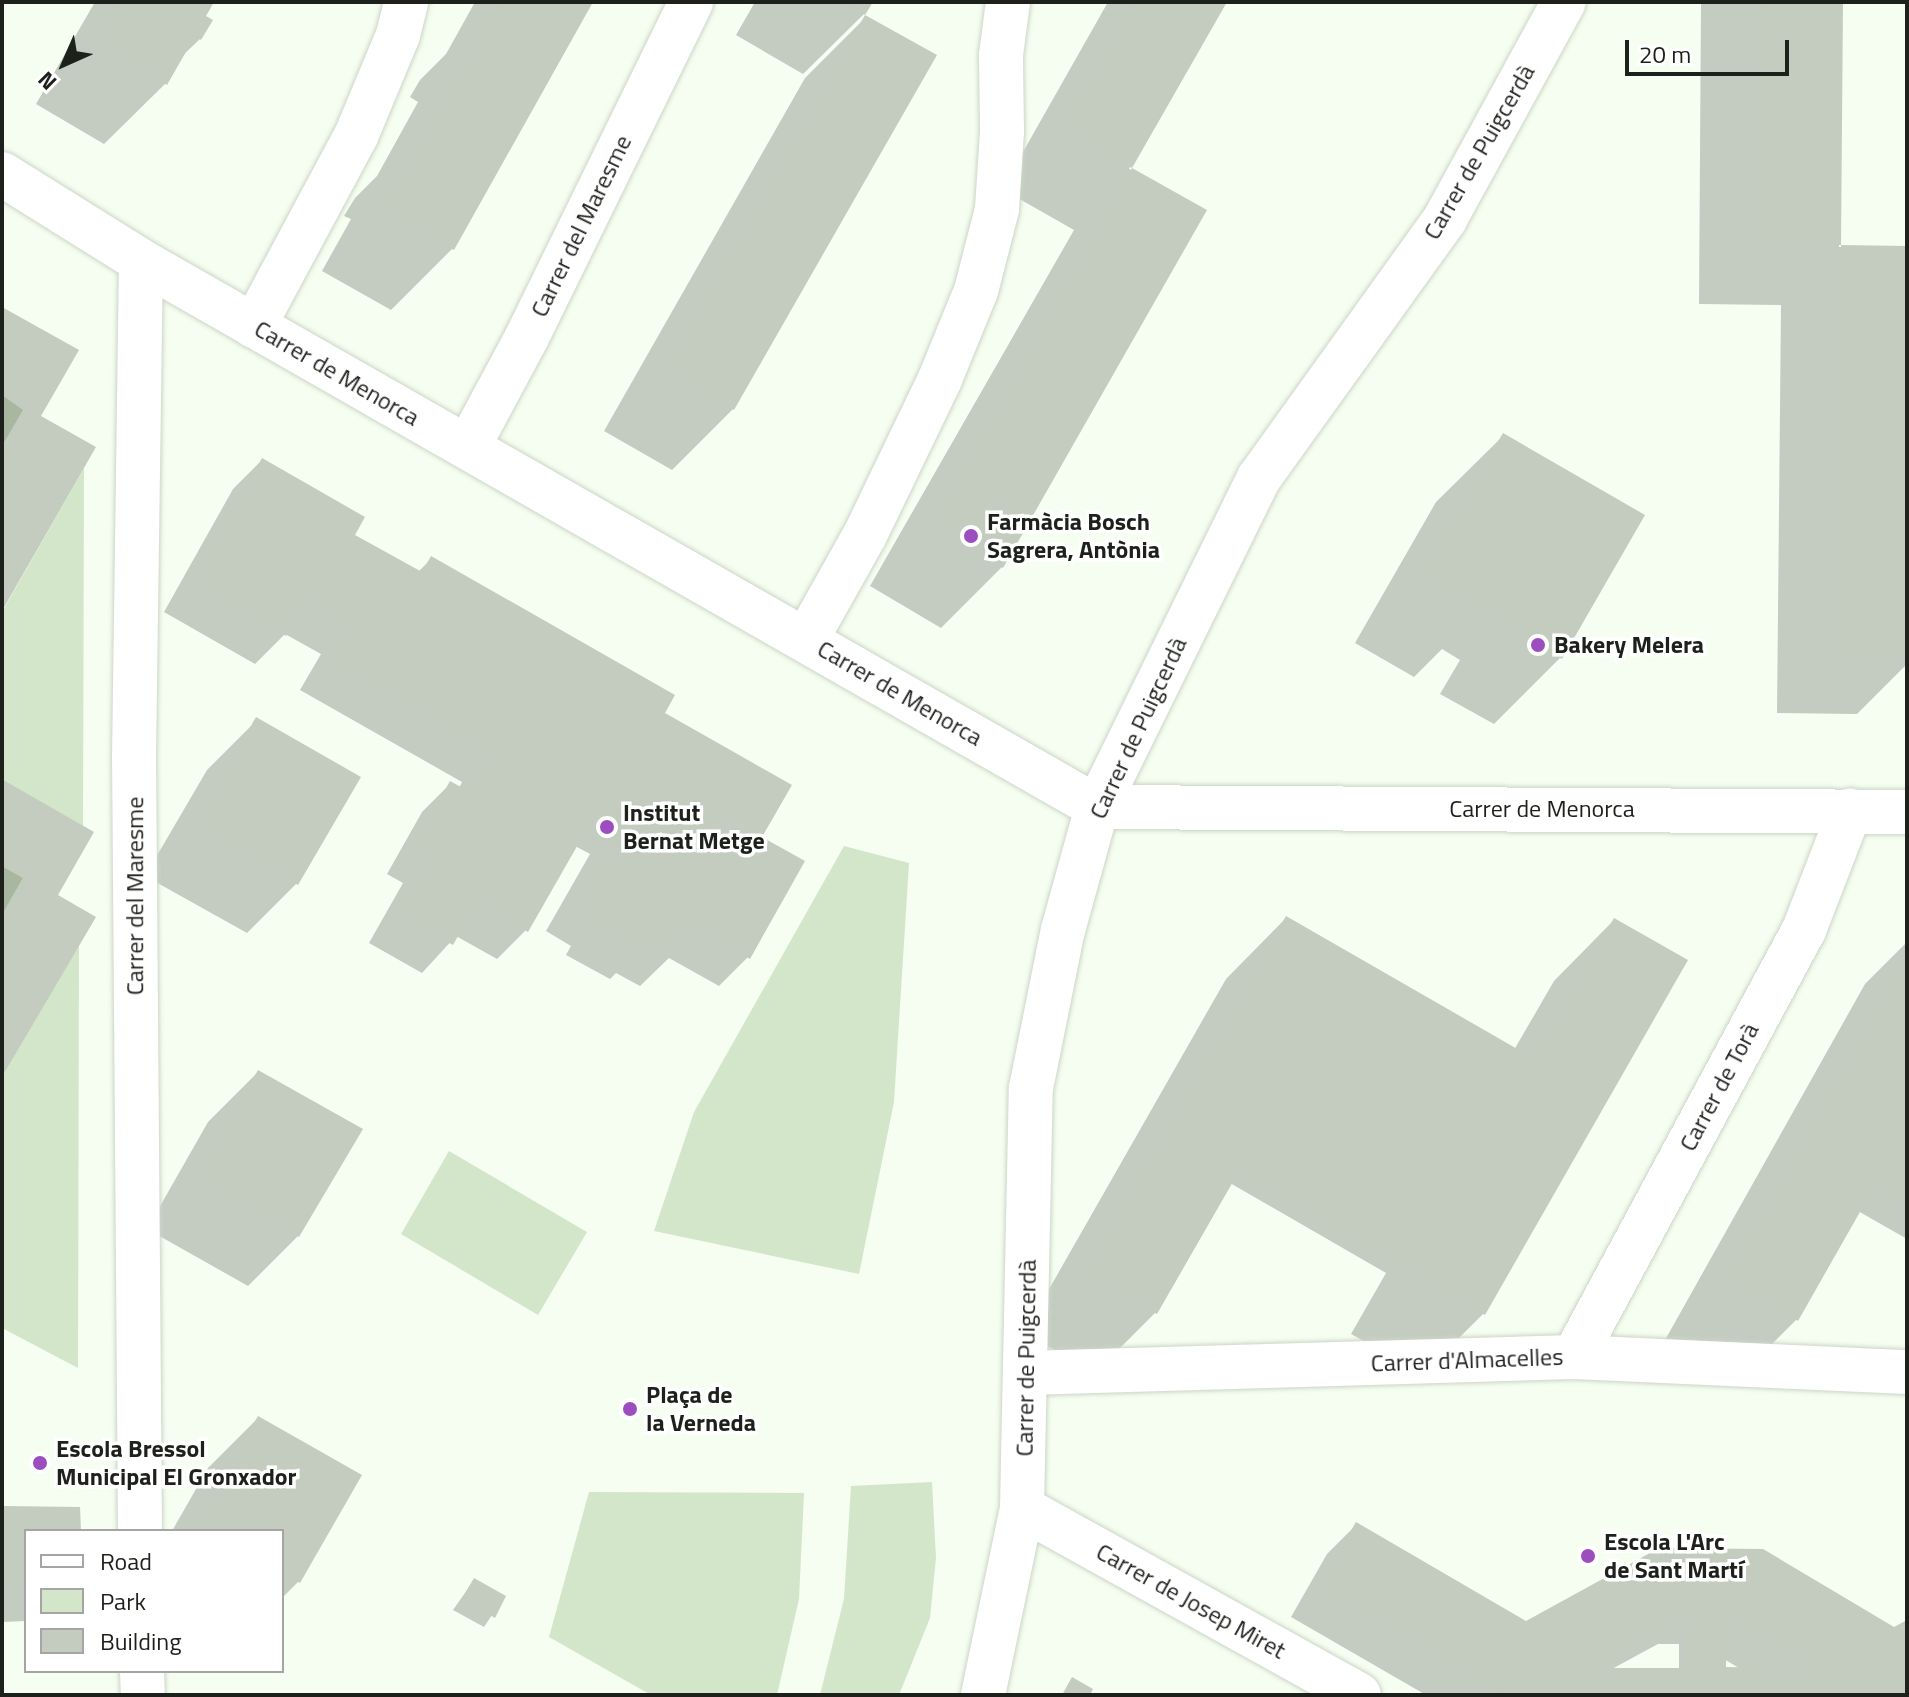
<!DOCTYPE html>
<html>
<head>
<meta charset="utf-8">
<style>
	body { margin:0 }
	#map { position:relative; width:1909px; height:1697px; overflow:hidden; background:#f5fef0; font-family:"Titillium Web",sans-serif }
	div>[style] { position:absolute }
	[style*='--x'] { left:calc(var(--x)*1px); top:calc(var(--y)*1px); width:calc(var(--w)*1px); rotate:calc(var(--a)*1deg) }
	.green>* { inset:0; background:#d3e6c9 }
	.shadow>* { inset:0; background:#0003 }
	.building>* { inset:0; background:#c3ccbe }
	.roads { filter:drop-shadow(0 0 2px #ccd5c7) drop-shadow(0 0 2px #ccd5c7) }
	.minor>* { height:44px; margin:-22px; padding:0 22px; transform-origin:22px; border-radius:22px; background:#fff }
	.dots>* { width:22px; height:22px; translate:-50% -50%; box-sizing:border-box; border:4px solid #fff; border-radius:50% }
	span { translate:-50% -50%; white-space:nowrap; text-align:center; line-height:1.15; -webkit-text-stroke:7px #fff; paint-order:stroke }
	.street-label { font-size:24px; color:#1d201b }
	.poi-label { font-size:24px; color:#1d201b; font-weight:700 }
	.left { translate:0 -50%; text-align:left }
	.frame { position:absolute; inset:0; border:4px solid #1d201b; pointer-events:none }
	.legend { position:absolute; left:24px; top:1529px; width:260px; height:144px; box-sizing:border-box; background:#fff; border:2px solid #a5a6a4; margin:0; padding:10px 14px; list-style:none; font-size:24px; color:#1d201b }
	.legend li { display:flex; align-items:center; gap:16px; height:40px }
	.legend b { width:40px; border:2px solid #a5a6a4 }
	.north { position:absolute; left:24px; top:24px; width:80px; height:80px; -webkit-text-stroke:6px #fff; paint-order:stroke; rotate:225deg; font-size:22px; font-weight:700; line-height:32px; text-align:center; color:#1d201b }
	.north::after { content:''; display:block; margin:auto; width:28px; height:36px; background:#1d201b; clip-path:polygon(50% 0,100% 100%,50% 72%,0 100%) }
	.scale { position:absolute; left:1625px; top:40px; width:164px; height:36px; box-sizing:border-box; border:4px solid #1d201b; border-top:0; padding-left:10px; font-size:24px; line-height:28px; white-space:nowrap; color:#1d201b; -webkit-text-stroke:6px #fff; paint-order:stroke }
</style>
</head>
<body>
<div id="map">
	<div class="green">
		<div style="clip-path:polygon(2px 395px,23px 410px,2px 446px)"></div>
		<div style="clip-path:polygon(84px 468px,83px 826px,2px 779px,2px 612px)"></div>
		<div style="clip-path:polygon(844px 846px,909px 863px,894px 1102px,859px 1274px,654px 1231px,694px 1112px)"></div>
		<div style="clip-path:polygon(2px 866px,23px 878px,2px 915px)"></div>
		<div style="clip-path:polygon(79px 944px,78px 1368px,2px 1328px,2px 1077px)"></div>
		<div style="clip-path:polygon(449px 1151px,587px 1232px,538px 1315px,401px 1234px)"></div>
		<div style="clip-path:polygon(932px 1482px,936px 1558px,930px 1618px,899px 1695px,820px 1695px,844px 1599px,851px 1486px)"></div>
		<div style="clip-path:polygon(589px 1492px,804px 1493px,799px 1599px,777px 1695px,651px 1695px,549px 1637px)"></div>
	</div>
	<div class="shadow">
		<div style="clip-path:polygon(95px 2px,212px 2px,204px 16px,200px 39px,179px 59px,165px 84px,104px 144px,36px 104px)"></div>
		<div style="clip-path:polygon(475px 2px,591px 2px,452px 249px,391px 310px,322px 271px,351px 219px,344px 216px,355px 198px,377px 176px,418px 102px,410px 97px,420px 80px,446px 54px)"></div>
		<div style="clip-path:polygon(755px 2px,870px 2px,864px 14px,803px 74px,736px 35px)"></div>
		<div style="clip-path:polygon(1108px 2px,1225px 2px,1129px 169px,1204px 211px,1002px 567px,941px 628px,870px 586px,1074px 230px,1002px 189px)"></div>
		<div style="clip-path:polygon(1701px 2px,1841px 2px,1839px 247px,1907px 248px,1907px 664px,1857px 714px,1777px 713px,1781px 305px,1699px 304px)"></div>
		<div style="clip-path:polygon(866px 17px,733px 409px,672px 470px,604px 431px,805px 78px)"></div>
		<div style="clip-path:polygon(2px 309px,39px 416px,2px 607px)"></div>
		<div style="clip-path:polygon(1503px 436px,1560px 658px,1494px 724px,1440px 694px,1460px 660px,1442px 649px,1414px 677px,1355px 643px,1436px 502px)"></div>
		<div style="clip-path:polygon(262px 460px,352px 535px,418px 572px,432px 558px,662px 713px,760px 838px,748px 957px,719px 986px,669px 958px,640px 986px,616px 973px,610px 979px,566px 955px,571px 946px,546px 931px,590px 854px,575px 846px,526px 930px,497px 959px,456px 936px,422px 973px,369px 943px,403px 883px,387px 874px,422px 812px,451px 783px,459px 788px,462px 782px,300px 690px,321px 654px,285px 634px,255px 664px,164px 612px,233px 489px)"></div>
		<div style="clip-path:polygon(257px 720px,296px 884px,247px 933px,145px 876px,207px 770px)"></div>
		<div style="clip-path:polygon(2px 781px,57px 894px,2px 1074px)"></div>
		<div style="clip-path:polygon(1286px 918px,1514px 1050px,1554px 981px,1614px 920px,1483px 1314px,1423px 1374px,1351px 1334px,1386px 1273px,1230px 1183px,1156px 1312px,1095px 1373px,1024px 1333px,1226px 979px)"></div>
		<div style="clip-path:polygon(1907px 942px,1907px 1239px,1858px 1211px,1797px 1319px,1736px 1380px,1665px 1340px,1865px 984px)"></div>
		<div style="clip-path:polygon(258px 1072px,298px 1236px,248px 1286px,147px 1229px,208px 1122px)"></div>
		<div style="clip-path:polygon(258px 1418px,359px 1476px,298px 1582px,282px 1598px,282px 1531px,172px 1531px,208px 1468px)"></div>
		<div style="clip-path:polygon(2px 1508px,79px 1531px,26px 1531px,26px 1621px,2px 1622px)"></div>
		<div style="clip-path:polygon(evenodd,1356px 1525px,1526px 1624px,1659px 1550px,1893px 1630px,1907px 1622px,1907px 1695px,1426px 1695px,1291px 1617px,1327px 1554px,1356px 1525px,1658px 1644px,1679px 1644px,1679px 1670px,1610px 1670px,1658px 1644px,1356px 1525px,1724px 1659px,1742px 1670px,1724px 1669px,1724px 1659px)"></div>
		<div style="clip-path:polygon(474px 1580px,504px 1597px,484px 1627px,453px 1610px)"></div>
	</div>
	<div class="building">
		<div style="clip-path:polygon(119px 2px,214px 2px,206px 16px,213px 20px,201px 40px,195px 36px,167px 85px,96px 43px)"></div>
		<div style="clip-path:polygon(499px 2px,593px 2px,454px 250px,381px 210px,410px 158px,403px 154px,415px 135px,422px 139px,478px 41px,469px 36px,480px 16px,489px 21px)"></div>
		<div style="clip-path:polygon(843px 2px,873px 2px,865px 15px)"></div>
		<div style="clip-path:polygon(1133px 2px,1227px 2px,1132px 168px,1061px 128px)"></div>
		<div style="clip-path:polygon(1761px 2px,1843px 2px,1841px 245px,1759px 244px)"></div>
		<div style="clip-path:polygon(865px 15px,937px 55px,734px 410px,663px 370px)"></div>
		<div style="clip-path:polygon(1132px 168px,1207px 210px,1003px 568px,929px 525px)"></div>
		<div style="clip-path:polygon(1841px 245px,1907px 246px,1907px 654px,1837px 653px)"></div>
		<div style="clip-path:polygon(2px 307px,79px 350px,41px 416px,96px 447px,2px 611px,2px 446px,26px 406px,2px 392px)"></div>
		<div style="clip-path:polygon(1503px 433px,1645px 515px,1562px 659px,1420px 576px)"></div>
		<div style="clip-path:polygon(262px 458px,365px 517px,355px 535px,422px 572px,431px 556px,675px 695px,665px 713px,792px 785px,762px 837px,805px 861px,750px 959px,690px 924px,671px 958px,645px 944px,640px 952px,593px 925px,598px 916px,573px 902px,617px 825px,596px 813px,528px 932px,477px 902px,453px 945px,397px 913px,431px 853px,415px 844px,450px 781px,468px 791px,489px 752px,327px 661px,349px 624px,306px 600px,286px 636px,191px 582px)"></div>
		<div style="clip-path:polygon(256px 717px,361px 777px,298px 885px,194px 825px)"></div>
		<div style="clip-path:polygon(2px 779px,94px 832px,58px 895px,96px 917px,2px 1077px,2px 915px,23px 878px,2px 866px)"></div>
		<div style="clip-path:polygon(1286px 916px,1533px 1058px,1614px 918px,1688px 960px,1485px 1315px,1238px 1173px,1157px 1314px,1083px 1271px)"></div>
		<div style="clip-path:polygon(1907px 953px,1907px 1208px,1873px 1189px,1798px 1321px,1724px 1278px)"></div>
		<div style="clip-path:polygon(258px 1070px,363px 1129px,299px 1237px,196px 1178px)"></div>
		<div style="clip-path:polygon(258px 1416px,362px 1475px,300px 1583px,282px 1573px,282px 1531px,208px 1531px,195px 1524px)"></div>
		<div style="clip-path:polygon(2px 1506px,80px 1507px,81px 1531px,26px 1531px,26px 1585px,2px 1585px)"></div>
		<div style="clip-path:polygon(evenodd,1356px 1522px,1526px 1621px,1659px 1548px,1763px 1549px,1894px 1627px,1907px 1620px,1907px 1695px,1505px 1695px,1318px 1587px,1356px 1522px,1688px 1616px,1687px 1668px,1595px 1668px,1688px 1616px,1356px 1522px,1727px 1616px,1820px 1669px,1726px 1667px,1727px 1616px)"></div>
		<div style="clip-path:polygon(474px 1578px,506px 1596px,495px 1618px,461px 1600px)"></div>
		<div style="clip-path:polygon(1072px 1677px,1093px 1689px,1090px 1695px,1062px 1695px)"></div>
	</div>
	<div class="roads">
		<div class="minor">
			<div style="--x:2;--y:174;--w:164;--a:32"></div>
			<div style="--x:141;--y:261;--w:1101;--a:29.73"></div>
			<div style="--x:1097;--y:807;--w:810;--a:0.35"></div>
			<div style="--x:254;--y:326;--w:216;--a:-61.8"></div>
			<div style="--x:356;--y:136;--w:109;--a:-67.4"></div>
			<div style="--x:398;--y:35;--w:34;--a:-76"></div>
			<div style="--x:468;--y:447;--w:125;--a:-61.8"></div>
			<div style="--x:527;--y:337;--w:373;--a:-63.9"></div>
			<div style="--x:806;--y:640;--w:120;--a:-60.7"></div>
			<div style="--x:865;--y:535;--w:173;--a:-64.3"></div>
			<div style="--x:940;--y:379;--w:95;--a:-67.8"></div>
			<div style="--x:976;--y:291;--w:85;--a:-75.6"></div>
			<div style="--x:997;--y:209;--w:78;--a:-86.3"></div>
			<div style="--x:1002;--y:131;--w:76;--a:-90.8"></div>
			<div style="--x:1001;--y:55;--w:53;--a:-82.5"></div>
			<div style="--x:1574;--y:1357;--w:485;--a:-61.7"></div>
			<div style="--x:1804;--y:930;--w:128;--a:-68.9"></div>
			<div style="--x:1027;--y:1373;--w:547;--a:-1.68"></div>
			<div style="--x:1574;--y:1357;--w:333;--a:2.6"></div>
			<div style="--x:1022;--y:1508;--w:385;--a:29"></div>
			<div style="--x:140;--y:1531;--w:773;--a:-90.44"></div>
			<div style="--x:134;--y:758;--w:497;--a:-89.2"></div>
			<div style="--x:142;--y:1671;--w:24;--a:88"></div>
			<div style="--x:983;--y:1695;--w:191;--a:-78.2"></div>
			<div style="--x:1022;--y:1508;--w:420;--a:-88.8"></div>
			<div style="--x:1031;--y:1088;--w:161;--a:-78.6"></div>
			<div style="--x:1063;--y:930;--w:128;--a:-74.5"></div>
			<div style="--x:1097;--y:807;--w:367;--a:-63.8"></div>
			<div style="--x:1259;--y:478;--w:319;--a:-54.3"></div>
			<div style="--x:1445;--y:219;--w:247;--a:-61.3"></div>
		</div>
	</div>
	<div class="dots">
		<div style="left:971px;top:536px;background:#9c4ebf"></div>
		<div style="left:1538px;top:645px;background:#9c4ebf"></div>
		<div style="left:607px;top:827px;background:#9c4ebf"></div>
		<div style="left:630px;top:1409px;background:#9c4ebf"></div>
		<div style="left:40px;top:1463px;background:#9c4ebf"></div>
		<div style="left:1588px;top:1556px;background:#9c4ebf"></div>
	</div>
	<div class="street-label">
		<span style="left:1479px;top:152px;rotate:-60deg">Carrer de Puigcerdà</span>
		<span style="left:581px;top:226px;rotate:-64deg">Carrer del Maresme</span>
		<span style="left:337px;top:373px;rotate:30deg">Carrer de Menorca</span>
		<span style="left:900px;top:693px;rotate:30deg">Carrer de Menorca</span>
		<span style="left:1138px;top:728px;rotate:-65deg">Carrer de Puigcerdà</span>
		<span style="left:1542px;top:809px">Carrer de Menorca</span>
		<span style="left:135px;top:896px;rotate:-90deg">Carrer del Maresme</span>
		<span style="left:1719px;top:1087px;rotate:-62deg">Carrer de Torà</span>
		<span style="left:1026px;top:1358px;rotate:-89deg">Carrer de Puigcerdà</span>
		<span style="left:1467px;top:1360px;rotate:-2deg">Carrer d'Almacelles</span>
		<span style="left:1191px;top:1601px;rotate:29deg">Carrer de Josep Miret</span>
	</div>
	<div class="poi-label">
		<span class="left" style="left:987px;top:536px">Farmàcia Bosch<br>Sagrera, Antònia</span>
		<span class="left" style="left:1554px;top:645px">Bakery Melera</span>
		<span class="left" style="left:623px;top:827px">Institut<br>Bernat Metge</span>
		<span class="left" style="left:646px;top:1409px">Plaça de<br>la Verneda</span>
		<span class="left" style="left:56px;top:1463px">Escola Bressol<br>Municipal El Gronxador</span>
		<span class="left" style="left:1604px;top:1556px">Escola L'Arc<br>de Sant Martí</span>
	</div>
	<div class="frame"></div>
	<ul class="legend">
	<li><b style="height:10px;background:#fff"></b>Road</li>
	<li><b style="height:22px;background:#d3e6c9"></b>Park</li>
	<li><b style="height:22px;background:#c3ccbe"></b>Building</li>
	</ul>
	<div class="north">N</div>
	<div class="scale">20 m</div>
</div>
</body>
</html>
